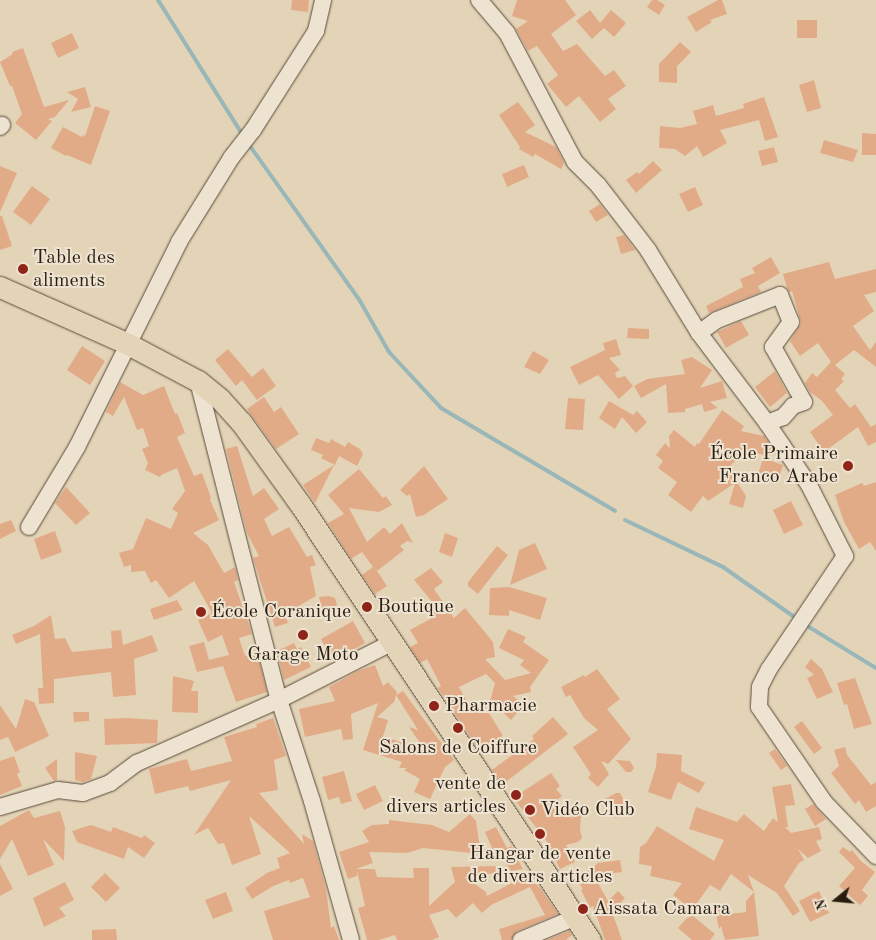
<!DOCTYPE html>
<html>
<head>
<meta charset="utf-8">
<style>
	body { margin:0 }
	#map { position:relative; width:876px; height:940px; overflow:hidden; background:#e4d4b7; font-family:"Old Standard TT",serif }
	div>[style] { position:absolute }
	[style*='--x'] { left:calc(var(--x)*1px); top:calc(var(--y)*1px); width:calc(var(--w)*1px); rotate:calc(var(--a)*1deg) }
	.stream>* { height:4px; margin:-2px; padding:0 2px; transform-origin:2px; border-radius:2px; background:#99b6b8 }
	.building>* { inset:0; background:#e2ab88 }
	.roads { filter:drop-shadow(0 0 1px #584b3a) drop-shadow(0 0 1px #584b3a) }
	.minor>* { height:16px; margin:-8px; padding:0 8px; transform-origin:8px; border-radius:8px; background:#ede3d0 }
	.major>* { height:21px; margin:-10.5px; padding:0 10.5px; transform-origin:10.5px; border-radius:10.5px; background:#e4d4b7 }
	.dots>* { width:14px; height:14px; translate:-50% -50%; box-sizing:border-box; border:2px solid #ede3d0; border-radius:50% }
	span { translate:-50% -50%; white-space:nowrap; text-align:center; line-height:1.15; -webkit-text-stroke:4px #ede3d0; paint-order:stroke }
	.poi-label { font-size:20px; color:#291d10 }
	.left { translate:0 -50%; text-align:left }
	.right { translate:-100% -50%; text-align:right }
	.north { position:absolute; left:811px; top:875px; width:50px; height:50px; -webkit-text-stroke:4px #ede3d0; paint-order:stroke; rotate:253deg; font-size:14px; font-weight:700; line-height:20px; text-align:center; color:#291d10 }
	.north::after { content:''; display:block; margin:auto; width:18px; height:22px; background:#291d10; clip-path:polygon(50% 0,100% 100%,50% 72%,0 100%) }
</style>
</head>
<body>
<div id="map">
	<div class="stream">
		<div style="--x:158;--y:0;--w:158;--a:57.9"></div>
		<div style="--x:250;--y:146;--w:190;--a:54.6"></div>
		<div style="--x:360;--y:301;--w:59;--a:60.4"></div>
		<div style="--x:389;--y:352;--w:76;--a:47.1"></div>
		<div style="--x:441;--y:408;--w:202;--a:30.6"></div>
		<div style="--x:625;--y:520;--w:109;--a:25.6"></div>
		<div style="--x:723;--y:567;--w:85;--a:35"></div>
		<div style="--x:809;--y:627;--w:79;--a:31.5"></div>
	</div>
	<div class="building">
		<div style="clip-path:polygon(292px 0,309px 0,308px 12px,291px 10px)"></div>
		<div style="clip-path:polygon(517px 0,565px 0,576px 15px,551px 34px,563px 51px,577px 44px,605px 76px,614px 70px,626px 86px,608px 99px,616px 109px,600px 122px,579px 96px,566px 107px,547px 84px,558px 75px,537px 46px,528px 51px,521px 38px,516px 29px,528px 21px,512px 16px)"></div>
		<div style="clip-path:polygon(652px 0,657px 0,665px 5px,659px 15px,647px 7px)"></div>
		<div style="clip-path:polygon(718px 0,722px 0,727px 14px,710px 20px,712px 22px,696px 32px,687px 17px)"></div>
		<div style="clip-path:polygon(590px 10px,600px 23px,611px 10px,626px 23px,614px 37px,604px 28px,592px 39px,576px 21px)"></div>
		<div style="clip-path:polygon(797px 20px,817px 20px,817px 38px,797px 38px)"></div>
		<div style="clip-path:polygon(72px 33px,79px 48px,58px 58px,51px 43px)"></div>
		<div style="clip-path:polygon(680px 42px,691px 52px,677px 66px,677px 83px,659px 82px,659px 64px)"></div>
		<div style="clip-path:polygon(23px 48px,44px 107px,69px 100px,55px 117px,48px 119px,52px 121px,36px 140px,15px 123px,22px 114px,12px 86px,10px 86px,0 62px,13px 54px,12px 52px)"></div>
		<div style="clip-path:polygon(814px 80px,821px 108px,807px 112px,799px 85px)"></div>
		<div style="clip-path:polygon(85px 87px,91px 107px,71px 112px,78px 99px,67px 92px)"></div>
		<div style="clip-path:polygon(764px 97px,778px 137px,765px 141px,759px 120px,720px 130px,727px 143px,703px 157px,697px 146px,685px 156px,675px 149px,659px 148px,660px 126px,680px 128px,697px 124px,693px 111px,713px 105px,716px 116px,744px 108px,743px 104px)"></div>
		<div style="clip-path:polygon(518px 102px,535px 125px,525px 132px,556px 147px,564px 163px,561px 169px,535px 154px,533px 157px,519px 149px,520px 147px,499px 115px)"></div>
		<div style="clip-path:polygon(95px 106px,110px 111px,91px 165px,67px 155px,66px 156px,51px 148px,63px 127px,82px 137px,83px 135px,85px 136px)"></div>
		<div style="clip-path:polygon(862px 133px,876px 134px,876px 155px,862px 155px)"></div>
		<div style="clip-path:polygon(824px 140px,858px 150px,853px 162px,820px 153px)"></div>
		<div style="clip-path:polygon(774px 147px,778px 162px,762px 166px,758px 151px)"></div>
		<div style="clip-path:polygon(653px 161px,662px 170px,636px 193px,626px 180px,637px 172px,639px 174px)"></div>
		<div style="clip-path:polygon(524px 165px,529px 177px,507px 187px,502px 174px)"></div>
		<div style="clip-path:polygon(0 166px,17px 173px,0 212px)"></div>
		<div style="clip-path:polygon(32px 186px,50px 199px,31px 225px,13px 212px)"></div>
		<div style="clip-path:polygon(695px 187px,703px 205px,688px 212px,679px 194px)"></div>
		<div style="clip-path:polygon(600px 204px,608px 215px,596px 222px,589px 211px)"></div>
		<div style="clip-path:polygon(0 216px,2px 216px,12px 246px,0 250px)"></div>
		<div style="clip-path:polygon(624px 235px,635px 250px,621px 254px,616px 237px)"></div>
		<div style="clip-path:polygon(771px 257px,780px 273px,758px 286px,761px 292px,709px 313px,706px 306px,743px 287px,740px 279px,755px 273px,752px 268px)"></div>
		<div style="clip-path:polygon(829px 262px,835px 279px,876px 269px,876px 292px,864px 295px,874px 311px,853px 326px,870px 350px,876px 342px,876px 367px,854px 350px,835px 365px,845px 374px,841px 379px,844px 381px,835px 390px,850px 408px,855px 404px,871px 427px,876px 424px,876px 442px,868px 446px,858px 427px,824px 452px,810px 432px,833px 415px,822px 401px,810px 392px,805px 383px,812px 373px,817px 377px,831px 362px,818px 343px,800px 356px,790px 341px,801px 323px,792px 291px,789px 292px,787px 288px,783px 274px)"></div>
		<div style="clip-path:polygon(741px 321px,749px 335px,726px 348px,717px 332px)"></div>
		<div style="clip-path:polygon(628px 328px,649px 329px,649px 339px,627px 338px)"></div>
		<div style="clip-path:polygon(616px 339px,621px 355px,609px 358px,620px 370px,615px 373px,617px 378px,625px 376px,633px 386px,619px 399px,598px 375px,579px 385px,570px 367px,605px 350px,603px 343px)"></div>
		<div style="clip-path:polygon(82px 346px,105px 361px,90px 385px,67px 370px)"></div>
		<div style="clip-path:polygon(228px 349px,252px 377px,263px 368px,276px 386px,257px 400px,242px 380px,236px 386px,215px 360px)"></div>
		<div style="clip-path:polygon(533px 351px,549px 360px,540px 374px,524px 367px)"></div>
		<div style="clip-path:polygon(692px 357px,712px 370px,700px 388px,722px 381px,727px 398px,710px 402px,718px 408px,704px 412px,702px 404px,685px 409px,685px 412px,668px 413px,666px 384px,641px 398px,634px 386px,647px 379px,685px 374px,681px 360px)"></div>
		<div style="clip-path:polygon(775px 371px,787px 393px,770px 407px,755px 387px)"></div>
		<div style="clip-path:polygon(120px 382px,143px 395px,164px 386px,175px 414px,177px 413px,185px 433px,177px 437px,194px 476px,202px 473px,211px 498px,210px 500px,219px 520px,193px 533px,208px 545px,224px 573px,235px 567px,238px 580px,234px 582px,252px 634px,239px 638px,245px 656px,257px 652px,267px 692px,236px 702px,223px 666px,197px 672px,189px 646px,204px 642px,209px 660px,229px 655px,222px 635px,208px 642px,198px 620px,212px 613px,194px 581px,169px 598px,156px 580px,151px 583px,145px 571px,131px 572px,131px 565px,124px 567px,119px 553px,133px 549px,146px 518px,171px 529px,178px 513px,172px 509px,185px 491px,177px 468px,161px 475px,160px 477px,145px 470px,148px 463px,142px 449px,149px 446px,143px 428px,137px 430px,124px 397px,113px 416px,106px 412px)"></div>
		<div style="clip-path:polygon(264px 397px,274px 412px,281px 407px,299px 434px,276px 449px,247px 409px)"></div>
		<div style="clip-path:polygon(568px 398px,585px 399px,583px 430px,565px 429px)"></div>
		<div style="clip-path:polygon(609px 401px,633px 415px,637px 411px,647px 422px,636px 433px,622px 417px,615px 429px,599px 418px)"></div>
		<div style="clip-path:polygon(722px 410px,744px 426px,741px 431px,764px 436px,772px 448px,770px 456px,750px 452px,737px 459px,728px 468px,746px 496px,743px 508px,729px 504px,735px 483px,708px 501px,703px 496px,691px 512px,668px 495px,677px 482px,658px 468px,663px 461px,656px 455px,665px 443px,670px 448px,669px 436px,674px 430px,695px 447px,697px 443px,699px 444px)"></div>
		<div style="clip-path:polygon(316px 438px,329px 443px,331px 439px,345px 447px,348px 442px,360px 449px,363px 454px,357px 466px,339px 456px,335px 465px,321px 458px,323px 455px,311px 450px)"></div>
		<div style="clip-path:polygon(237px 446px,253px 496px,264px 488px,279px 509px,264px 519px,272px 536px,289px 527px,307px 557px,312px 555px,316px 565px,310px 567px,316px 596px,285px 614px,288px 623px,275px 627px,253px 558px,259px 556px,247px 533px,226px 449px)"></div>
		<div style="clip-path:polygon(763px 458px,783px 465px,777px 484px,757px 478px)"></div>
		<div style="clip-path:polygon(334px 465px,315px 503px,303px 485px)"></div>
		<div style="clip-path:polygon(424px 466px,448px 499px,424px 515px,416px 517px,410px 494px,407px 496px,400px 490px)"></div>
		<div style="clip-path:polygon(359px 469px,383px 498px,386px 496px,392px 505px,379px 512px,349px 508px,367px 542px,384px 527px,390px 534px,402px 523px,413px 543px,407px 541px,400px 546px,404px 550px,377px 571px,387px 586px,375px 594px,362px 575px,373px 567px,362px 552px,351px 559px,328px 523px,344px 514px,328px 495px)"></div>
		<div style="clip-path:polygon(876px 482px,876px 551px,870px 542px,859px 549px,844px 522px,835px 495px,862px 483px,864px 486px)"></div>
		<div style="clip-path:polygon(66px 487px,90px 513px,76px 525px,55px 503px)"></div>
		<div style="clip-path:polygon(791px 501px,803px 525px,784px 534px,773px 510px)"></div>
		<div style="clip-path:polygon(11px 520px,16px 531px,0 539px,0 524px)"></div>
		<div style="clip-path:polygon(55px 531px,62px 552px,41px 560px,34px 539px)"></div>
		<div style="clip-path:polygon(445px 533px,458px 538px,452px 557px,439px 552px)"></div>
		<div style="clip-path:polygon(535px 543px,547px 569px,510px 585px,519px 550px)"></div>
		<div style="clip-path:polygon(497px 546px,508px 555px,478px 594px,468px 586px,468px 582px)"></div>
		<div style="clip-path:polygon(431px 568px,443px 582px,434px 589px,454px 618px,465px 608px,493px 642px,495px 657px,485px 659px,505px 680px,531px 673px,520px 665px,524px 660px,499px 648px,508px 629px,526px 637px,523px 642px,549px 660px,530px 687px,531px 692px,513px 696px,524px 705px,511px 720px,490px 701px,495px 683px,486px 674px,459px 687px,470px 707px,483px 703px,503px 736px,479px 750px,438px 688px,441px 686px,427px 659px,420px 663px,410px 647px,418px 643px,410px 630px,434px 617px,428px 608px,434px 604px,414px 580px)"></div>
		<div style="clip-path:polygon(509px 587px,547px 598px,540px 620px,509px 610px,509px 616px,489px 615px,490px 588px)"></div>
		<div style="clip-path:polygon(329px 596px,335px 598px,337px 605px,334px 610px,328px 612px,322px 609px,319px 597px)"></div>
		<div style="clip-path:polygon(177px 600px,183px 610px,154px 620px,150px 609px)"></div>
		<div style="clip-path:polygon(51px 615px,55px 639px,65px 638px,72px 652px,112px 648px,111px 631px,121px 630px,123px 645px,152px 635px,158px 651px,134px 659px,136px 695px,113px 697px,111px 672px,54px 679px,54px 703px,39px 704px,38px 688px,43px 688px,40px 634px,16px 644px,12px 635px,34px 626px)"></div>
		<div style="clip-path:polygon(353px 621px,365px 643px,333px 661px,321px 639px)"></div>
		<div style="clip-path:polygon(294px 643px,297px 649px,301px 647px,311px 667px,284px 680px,277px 651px)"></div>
		<div style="clip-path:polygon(811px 659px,822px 669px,833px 692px,817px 699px,807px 678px,814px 675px,805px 667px)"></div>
		<div style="clip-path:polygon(375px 665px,383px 686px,388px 682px,397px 692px,394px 702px,377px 717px,388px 720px,381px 743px,388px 738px,425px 750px,409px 727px,418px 730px,396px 695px,403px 691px,454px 760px,445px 767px,430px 799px,414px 792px,420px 779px,404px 770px,407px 768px,399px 768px,402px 762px,363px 750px,378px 703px,351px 714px,353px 739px,343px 740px,341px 729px,305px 737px,299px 709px,335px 701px,329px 687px,358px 671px)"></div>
		<div style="clip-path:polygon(597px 669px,620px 699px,607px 709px,631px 739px,608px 764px,601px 761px,609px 774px,598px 787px,588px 778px,591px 774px,573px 747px,598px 730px,584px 718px,570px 695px,566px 697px,561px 687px,584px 675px,585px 677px)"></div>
		<div style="clip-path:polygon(173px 676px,194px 681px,191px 691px,198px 691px,198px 713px,172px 712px)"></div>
		<div style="clip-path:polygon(855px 678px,872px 724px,854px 729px,847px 704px,844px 705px,837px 683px)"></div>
		<div style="clip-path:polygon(25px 699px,34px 702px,49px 736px,15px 752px,8px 737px,0 740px,0 705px,16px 729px)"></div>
		<div style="clip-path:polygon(73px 712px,89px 712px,89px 721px,74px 722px)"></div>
		<div style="clip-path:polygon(553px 717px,568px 734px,502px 785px,492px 770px,534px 739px,532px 736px)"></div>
		<div style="clip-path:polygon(128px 718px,158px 720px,157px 743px,105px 745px,104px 719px)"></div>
		<div style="clip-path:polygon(273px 718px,286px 756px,274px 760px,278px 790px,259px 793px,304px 844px,302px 834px,313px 841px,326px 889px,331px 928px,334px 926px,339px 940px,273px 940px,264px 911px,310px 897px,303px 878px,290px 883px,289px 880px,273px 886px,252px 899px,245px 888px,267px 873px,280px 868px,277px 858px,290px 853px,249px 816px,261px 854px,248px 859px,232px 865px,224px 843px,218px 844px,208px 828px,194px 835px,231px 780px,190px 791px,188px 786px,155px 794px,149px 769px,187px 759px,191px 771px,232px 761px,224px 737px,257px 727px,256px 724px)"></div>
		<div style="clip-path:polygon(802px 721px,822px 748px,814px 754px,794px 727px)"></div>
		<div style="clip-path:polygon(845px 747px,847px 755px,871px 785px,876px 782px,876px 806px,866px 812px,859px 800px,855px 804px,831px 773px,839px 766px,834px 750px)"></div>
		<div style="clip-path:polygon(775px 749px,787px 766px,781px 770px,769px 753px)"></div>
		<div style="clip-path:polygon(75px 752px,97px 756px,91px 779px,83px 782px,75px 780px)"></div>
		<div style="clip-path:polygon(657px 753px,682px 755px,681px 771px,705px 783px,699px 793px,678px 782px,671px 800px,648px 792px,656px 767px)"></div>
		<div style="clip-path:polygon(14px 756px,20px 772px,17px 774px,22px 786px,0 795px,0 761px)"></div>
		<div style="clip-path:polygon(57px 759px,57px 780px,54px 781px,45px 768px)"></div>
		<div style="clip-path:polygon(616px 760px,630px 761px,634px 768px,631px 772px,626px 772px)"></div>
		<div style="clip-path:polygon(344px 771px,352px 801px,341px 804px,339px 797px,328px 800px,322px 777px)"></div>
		<div style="clip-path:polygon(551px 773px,560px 786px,556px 789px,562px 796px,548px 807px,579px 810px,571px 819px,581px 813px,580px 830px,582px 838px,578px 842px,566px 845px,575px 862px,560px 869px,550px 849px,552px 848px,513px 798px)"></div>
		<div style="clip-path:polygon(791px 784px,795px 805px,785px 806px,788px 827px,785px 827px,791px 833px,819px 827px,822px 839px,816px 841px,821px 851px,808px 858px,798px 849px,804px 860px,799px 863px,784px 886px,800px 911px,793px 916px,777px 893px,748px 875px,754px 892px,731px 874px,720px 891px,710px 885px,692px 910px,673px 895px,682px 883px,650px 876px,652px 866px,639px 864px,640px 847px,646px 843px,657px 826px,714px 861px,724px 840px,689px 829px,696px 807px,737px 822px,744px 814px,764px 831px,773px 818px,778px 822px,772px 787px)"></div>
		<div style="clip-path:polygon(375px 785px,383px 801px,364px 810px,356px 794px)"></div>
		<div style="clip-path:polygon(616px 793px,620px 793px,629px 809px,614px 818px,605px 799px)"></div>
		<div style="clip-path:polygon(813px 804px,826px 819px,815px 826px,805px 809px)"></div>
		<div style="clip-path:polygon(29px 810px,34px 818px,60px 811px,65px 827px,64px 861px,43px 839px,54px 865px,28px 876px,12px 839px,0 859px,0 826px)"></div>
		<div style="clip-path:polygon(470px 814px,476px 821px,481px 854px,423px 848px,407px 853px,369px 852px,373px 863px,356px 869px,375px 869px,377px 877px,414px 878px,413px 868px,429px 868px,429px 906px,455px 882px,451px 867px,496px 866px,496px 873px,465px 877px,486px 892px,487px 896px,527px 875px,540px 888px,558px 914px,517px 931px,511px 940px,502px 940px,499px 929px,545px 915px,530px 887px,491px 905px,482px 913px,473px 903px,456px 918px,448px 909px,429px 915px,439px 937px,432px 940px,397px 940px,395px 935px,379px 940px,367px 940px,358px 908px,365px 906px,357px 871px,357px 876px,348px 879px,339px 852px,369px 842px,362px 831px,372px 825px,389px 824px,389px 820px,432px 825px,449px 832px)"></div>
		<div style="clip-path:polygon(91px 825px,111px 832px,113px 827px,142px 838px,144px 835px,155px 843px,144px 858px,128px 847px,124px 859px,77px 842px,72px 831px)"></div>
		<div style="clip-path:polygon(496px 827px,507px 848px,511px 846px,523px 869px,511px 871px,501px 854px,495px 855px,485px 832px)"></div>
		<div style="clip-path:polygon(843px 847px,850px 852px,852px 850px,861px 861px,875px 872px,862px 890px,868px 896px,860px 905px,839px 886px,855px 868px,839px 852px)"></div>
		<div style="clip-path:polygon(620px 860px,622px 872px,594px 876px,608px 901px,618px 891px,625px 898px,612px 912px,622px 940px,605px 940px,593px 906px,590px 908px,581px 890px,583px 889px,577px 881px,598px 863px)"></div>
		<div style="clip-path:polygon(0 864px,13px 889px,0 896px)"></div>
		<div style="clip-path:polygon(105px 873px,120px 888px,106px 902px,91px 887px)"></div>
		<div style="clip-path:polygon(65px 882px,74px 900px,59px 908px,66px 916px,44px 927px,33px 898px)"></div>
		<div style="clip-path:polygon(819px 891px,829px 913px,810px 922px,799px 901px)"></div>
		<div style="clip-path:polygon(226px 892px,233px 911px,213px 919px,205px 900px)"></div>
		<div style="clip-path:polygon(754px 892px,759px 936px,725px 940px,721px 926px,719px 929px,715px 910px,728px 906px,730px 914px,746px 912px,746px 901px)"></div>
		<div style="clip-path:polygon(693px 916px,715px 934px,710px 940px,692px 940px,678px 928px,687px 918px)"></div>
		<div style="clip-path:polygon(116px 929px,117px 940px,92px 940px,92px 930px)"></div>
		<div style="clip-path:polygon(569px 931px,572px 935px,566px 940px,547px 940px)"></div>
	</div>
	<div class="roads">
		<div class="minor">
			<div style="--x:479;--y:0;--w:43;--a:49.7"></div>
			<div style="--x:507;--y:33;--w:146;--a:62.2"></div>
			<div style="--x:575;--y:162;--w:33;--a:45"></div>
			<div style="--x:598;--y:185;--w:82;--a:52.4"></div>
			<div style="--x:648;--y:250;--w:97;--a:58.4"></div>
			<div style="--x:699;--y:333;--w:113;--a:52.9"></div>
			<div style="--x:767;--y:423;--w:75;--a:55.9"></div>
			<div style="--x:809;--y:485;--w:80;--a:63.1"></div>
			<div style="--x:845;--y:556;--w:136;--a:123.9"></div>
			<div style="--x:769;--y:669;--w:20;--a:117"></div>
			<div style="--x:760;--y:687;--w:20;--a:93"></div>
			<div style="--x:759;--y:707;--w:115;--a:55.6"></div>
			<div style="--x:824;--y:802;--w:75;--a:46.1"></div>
			<div style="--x:0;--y:127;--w:3;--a:-45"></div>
			<div style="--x:699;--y:333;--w:22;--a:-36"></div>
			<div style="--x:717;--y:320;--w:68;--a:-21.6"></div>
			<div style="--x:780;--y:295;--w:29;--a:68"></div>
			<div style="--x:791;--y:322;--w:31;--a:126"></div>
			<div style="--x:773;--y:347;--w:63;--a:60.6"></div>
			<div style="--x:804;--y:402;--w:12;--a:160"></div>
			<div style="--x:793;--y:406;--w:15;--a:132"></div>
			<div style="--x:783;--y:417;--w:17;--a:159"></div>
			<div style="--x:198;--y:381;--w:329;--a:75.8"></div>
			<div style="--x:279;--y:700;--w:106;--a:71.9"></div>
			<div style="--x:312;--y:801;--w:144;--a:74.3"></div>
			<div style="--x:29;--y:527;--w:93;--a:-59"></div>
			<div style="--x:77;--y:447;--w:229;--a:-63.5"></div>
			<div style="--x:179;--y:242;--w:99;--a:-58.2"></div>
			<div style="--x:231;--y:158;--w:36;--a:-52"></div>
			<div style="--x:253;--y:130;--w:117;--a:-57.5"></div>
			<div style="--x:316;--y:31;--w:32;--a:-77"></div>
			<div style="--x:0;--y:807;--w:60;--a:-16.3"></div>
			<div style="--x:58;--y:790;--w:25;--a:7"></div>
			<div style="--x:83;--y:793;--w:29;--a:-20"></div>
			<div style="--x:110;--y:783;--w:34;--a:-37"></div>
			<div style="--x:137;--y:763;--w:155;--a:-23.9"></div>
			<div style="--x:279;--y:700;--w:128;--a:-27"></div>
			<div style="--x:521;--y:940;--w:60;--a:-22.7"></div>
		</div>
		<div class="major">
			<div style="--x:0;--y:287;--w:140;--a:24"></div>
			<div style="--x:128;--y:344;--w:79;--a:27.9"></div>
			<div style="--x:198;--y:381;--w:28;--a:39"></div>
			<div style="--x:220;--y:399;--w:31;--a:48"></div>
			<div style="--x:241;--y:422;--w:101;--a:54.3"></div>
			<div style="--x:300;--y:504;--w:524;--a:56.37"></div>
		</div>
	</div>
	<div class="dots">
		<div style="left:23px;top:269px;background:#8f2418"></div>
		<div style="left:848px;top:466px;background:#8f2418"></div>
		<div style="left:367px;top:607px;background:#8f2418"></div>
		<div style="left:201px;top:612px;background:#8f2418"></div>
		<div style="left:303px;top:635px;background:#8f2418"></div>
		<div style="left:434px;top:706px;background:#8f2418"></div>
		<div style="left:458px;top:728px;background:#8f2418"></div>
		<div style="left:516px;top:795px;background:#8f2418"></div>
		<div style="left:530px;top:810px;background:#8f2418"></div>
		<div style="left:540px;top:834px;background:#8f2418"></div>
		<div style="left:583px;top:909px;background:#8f2418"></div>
	</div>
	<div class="poi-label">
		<span class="left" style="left:33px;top:270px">Table des<br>aliments</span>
		<span class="right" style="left:838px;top:466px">École Primaire<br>Franco Arabe</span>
		<span class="left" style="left:377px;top:607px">Boutique</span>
		<span class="left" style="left:211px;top:612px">École Coranique</span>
		<span style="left:303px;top:655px">Garage Moto</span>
		<span class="left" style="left:445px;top:706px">Pharmacie</span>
		<span style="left:458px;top:748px">Salons de Coiffure</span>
		<span class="right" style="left:506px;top:796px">vente de<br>divers articles</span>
		<span class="left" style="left:540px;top:810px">Vidéo Club</span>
		<span style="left:540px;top:866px">Hangar de vente<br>de divers articles</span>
		<span class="left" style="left:593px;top:909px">Aissata Camara</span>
	</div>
	<div class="north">N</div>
</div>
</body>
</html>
